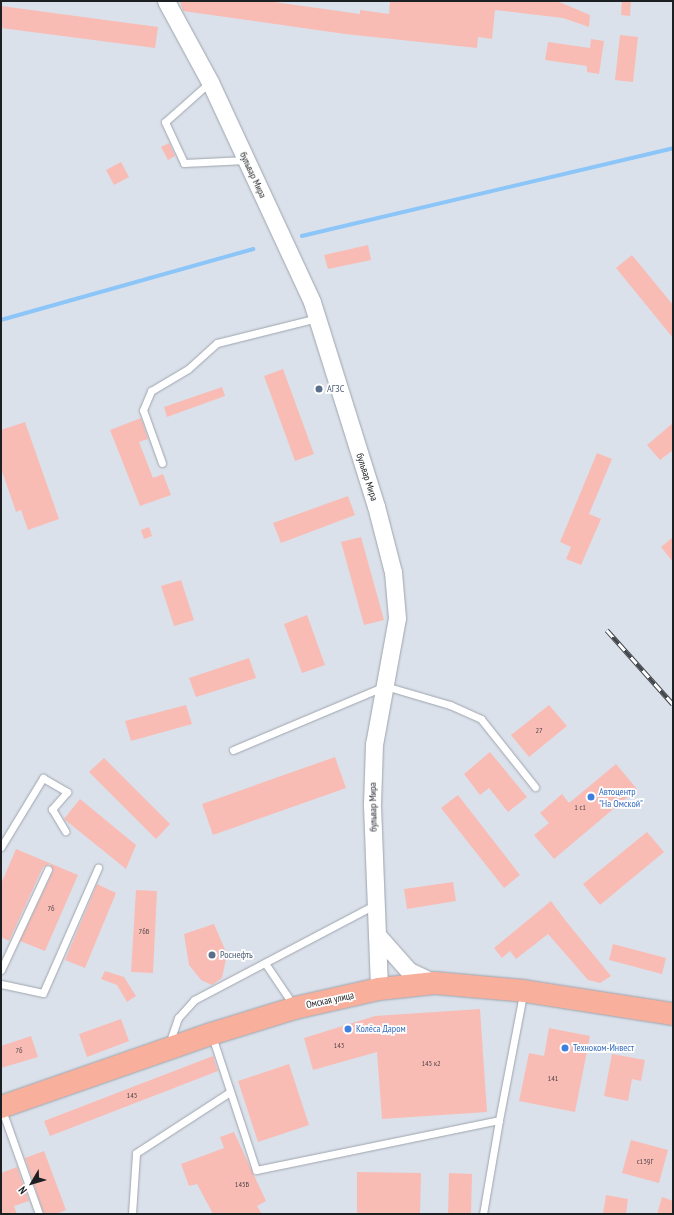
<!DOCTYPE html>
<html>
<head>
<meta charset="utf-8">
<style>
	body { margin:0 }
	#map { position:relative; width:674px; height:1215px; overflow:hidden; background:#dbe1eb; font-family:"PT Sans Narrow",sans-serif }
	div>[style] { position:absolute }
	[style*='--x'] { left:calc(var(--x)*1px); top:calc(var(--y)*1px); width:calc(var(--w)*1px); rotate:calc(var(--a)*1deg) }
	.stream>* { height:3.5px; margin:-1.75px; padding:0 1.75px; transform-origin:1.75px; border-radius:1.75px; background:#8cc5f8 }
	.building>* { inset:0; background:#f8bcb5 }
	.roads { filter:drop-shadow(0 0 1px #9ea4ad) drop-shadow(0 0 1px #9ea4ad) }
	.service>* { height:7px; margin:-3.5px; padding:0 3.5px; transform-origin:3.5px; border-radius:3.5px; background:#fff }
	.tertiary>* { height:17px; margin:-8.5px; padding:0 8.5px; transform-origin:8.5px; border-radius:8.5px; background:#fff }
	.primary>* { height:22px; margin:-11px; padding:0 11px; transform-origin:11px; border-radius:11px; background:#f8af9b }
	.rail>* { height:4.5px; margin-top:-2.25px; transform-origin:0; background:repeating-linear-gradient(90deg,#fff 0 9px,#43474b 0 18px); box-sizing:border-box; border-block:1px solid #43474b }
	.dots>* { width:11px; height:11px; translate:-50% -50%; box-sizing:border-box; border:2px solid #fff; border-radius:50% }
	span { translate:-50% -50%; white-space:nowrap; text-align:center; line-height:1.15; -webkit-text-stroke:3.5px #fff; paint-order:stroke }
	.number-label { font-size:8px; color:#544748 }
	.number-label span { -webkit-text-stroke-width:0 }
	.street-label { font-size:10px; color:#1d2023 }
	.service-label { font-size:10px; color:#4e5e75 }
	.left { translate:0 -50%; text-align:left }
	.shop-label { font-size:10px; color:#366cbe }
	.frame { position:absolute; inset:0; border:2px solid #1d2023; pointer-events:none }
	.north { position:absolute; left:12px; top:1163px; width:40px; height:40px; -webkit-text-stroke:3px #fff; paint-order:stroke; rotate:232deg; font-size:11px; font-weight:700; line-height:16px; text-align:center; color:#1d2023 }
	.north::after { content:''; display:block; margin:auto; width:14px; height:18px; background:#1d2023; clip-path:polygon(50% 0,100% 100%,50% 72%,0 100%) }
</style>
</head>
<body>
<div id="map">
	<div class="stream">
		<div style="--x:302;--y:236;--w:381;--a:-13.3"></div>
		<div style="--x:1;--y:320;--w:262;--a:-15.7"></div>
	</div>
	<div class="building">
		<div style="clip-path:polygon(180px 1px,267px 1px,360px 14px,360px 10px,389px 14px,390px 1px,557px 1px,590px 15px,589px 27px,563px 18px,495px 10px,492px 39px,478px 37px,477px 48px,345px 34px,183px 11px)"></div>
		<div style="clip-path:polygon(622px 1px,631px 1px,630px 16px,621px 15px)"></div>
		<div style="clip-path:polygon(1px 6px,158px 27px,155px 48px,1px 28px)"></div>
		<div style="clip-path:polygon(620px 35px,638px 37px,633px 82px,615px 80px)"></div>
		<div style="clip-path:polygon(591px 39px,604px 41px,599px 74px,587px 72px,587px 66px,545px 60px,548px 42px,590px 48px)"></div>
		<div style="clip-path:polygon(169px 143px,175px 156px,168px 160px,161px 147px)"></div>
		<div style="clip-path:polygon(121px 162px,129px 177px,114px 185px,106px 170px)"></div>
		<div style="clip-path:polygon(368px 245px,371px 260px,328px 269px,324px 255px)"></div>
		<div style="clip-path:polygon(632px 255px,673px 305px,673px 338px,616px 268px)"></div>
		<div style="clip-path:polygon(283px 369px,314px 454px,295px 461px,264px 376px)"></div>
		<div style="clip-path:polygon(222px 387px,225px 396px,167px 417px,164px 407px)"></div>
		<div style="clip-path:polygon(141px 418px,148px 439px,139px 442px,153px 478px,163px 474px,171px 495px,140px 506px,110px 430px)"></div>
		<div style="clip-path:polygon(25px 422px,59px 519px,28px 530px,21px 510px,16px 512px,1px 468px,1px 430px)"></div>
		<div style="clip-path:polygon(673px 423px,673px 450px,660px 460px,647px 445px)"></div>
		<div style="clip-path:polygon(597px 453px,612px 459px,589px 514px,601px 519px,581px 565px,566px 559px,571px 547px,560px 542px)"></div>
		<div style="clip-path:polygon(348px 496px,355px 515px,281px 543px,273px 523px)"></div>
		<div style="clip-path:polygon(149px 527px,152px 536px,144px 539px,141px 530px)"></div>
		<div style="clip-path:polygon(361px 537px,384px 620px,364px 625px,341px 542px)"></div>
		<div style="clip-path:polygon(673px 537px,673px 562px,661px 547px)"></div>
		<div style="clip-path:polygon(181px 580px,194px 620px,174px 626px,161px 586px)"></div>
		<div style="clip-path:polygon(307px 615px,325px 665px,302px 673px,284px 624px)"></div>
		<div style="clip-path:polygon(249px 658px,256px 678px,196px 697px,189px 678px)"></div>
		<div style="clip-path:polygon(186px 705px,192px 724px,131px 741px,125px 721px)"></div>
		<div style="clip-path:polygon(549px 705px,567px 726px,529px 757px,511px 735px)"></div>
		<div style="clip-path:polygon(490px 752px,527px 797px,508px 812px,489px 788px,480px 795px,464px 774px)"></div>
		<div style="clip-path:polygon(335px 757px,346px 788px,213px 835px,202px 804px)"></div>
		<div style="clip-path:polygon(104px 758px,170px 824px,156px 839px,89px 772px)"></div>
		<div style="clip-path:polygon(616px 764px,637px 789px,554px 859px,534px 835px,549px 823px,540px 813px,562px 794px,569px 803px)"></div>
		<div style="clip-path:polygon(458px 795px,520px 875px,504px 888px,441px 808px)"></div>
		<div style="clip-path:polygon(80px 799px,136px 845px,126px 869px,64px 819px)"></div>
		<div style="clip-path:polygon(647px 832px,664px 852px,600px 905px,583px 884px)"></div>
		<div style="clip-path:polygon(16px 849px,78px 875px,45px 951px,20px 941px,53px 871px,50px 864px,43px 867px,9px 941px,1px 937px,1px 884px)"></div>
		<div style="clip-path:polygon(453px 882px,456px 901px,407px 909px,404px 889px)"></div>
		<div style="clip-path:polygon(97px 884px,116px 893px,85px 968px,65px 960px)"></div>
		<div style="clip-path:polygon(136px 890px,157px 891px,153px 973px,131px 972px)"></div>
		<div style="clip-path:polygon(551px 901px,565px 920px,611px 976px,600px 983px,588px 980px,548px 934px,516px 959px,510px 951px,502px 958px,494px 948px)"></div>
		<div style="clip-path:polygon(214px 924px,227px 954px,222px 978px,212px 985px,201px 980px,189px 965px,184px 934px)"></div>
		<div style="clip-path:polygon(613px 944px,666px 958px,662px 974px,609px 960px)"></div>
		<div style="clip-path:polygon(105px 971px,124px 977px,136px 996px,127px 1002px,117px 985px,101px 979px)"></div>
		<div style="clip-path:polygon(480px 1009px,487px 1112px,382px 1119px,377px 1052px,313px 1070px,304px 1038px,375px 1016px)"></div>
		<div style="clip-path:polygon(121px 1019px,129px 1041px,87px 1057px,79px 1034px)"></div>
		<div style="clip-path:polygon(549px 1028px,590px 1036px,575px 1112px,519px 1101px,529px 1053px,544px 1056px)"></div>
		<div style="clip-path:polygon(31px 1036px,38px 1057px,1px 1068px,1px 1046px)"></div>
		<div style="clip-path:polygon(612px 1054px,645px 1060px,641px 1081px,632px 1079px,628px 1101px,604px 1096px)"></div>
		<div style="clip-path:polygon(213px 1056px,218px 1071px,50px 1136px,44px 1121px)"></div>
		<div style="clip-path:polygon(289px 1064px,309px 1125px,258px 1142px,238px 1081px)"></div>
		<div style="clip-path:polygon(234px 1132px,266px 1201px,257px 1206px,262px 1214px,213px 1214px,197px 1184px,189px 1186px,181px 1164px,224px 1148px,220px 1137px)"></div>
		<div style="clip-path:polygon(631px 1140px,668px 1150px,659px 1183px,622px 1173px)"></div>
		<div style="clip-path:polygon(44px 1151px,66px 1210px,56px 1214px,44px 1214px,25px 1158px)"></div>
		<div style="clip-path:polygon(17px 1167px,29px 1201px,14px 1206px,17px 1214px,1px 1214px,1px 1173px)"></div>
		<div style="clip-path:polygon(357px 1172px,421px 1173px,420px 1214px,357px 1214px)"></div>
		<div style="clip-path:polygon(449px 1173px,472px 1174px,471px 1214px,448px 1214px)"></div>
		<div style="clip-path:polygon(606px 1195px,628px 1199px,626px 1214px,603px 1214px)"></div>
		<div style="clip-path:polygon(662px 1197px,673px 1201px,673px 1214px,657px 1214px)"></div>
	</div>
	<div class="roads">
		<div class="service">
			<div style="--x:210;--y:82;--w:60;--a:138.4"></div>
			<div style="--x:165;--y:122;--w:45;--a:65.1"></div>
			<div style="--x:184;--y:163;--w:62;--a:-2.8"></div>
			<div style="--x:162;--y:463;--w:56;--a:-109.7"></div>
			<div style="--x:143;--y:410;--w:21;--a:-67"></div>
			<div style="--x:151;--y:391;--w:43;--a:-30.7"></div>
			<div style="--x:188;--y:369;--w:39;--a:-42"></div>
			<div style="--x:217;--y:343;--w:103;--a:-14"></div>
			<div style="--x:233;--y:750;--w:165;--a:-22.8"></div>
			<div style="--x:385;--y:686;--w:68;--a:16.3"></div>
			<div style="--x:450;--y:705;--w:34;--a:24"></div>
			<div style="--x:481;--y:719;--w:87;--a:51.5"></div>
			<div style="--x:1;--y:847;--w:81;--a:-58.7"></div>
			<div style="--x:43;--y:778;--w:28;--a:30"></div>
			<div style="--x:67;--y:792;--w:23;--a:131"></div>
			<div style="--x:52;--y:809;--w:26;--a:59"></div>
			<div style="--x:265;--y:963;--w:52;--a:56"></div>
			<div style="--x:1;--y:970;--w:111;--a:-65"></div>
			<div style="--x:1;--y:984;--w:43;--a:12.1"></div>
			<div style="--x:43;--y:993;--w:137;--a:-66.3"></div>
			<div style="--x:212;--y:1036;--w:141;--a:71.8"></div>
			<div style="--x:256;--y:1170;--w:248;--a:-11.6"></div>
			<div style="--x:499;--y:1120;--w:128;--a:-79.2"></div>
			<div style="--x:169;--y:1044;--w:28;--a:-71"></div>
			<div style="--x:178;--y:1018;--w:24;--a:-48"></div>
			<div style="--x:194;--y:1000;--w:206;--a:-27.8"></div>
			<div style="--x:2;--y:1110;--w:110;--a:70.4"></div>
			<div style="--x:132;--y:1214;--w:61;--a:-86.2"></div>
			<div style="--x:136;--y:1153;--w:112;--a:-33"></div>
			<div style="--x:483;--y:1214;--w:95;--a:-80.3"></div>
		</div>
		<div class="tertiary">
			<div style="--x:166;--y:1;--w:92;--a:61.5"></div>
			<div style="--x:210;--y:82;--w:242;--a:65.1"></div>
			<div style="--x:312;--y:302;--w:214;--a:72.6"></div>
			<div style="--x:376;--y:506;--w:68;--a:75.6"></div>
			<div style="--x:393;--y:572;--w:46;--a:85"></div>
			<div style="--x:397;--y:618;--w:128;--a:100.3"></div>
			<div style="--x:374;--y:744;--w:61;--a:91.9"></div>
			<div style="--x:372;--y:805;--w:184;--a:87.8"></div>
			<div style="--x:377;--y:935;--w:48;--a:48.4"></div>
			<div style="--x:409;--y:971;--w:29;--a:25"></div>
		</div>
		<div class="primary">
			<div style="--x:1;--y:1107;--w:222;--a:-19.2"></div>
			<div style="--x:211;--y:1034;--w:88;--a:-17.2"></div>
			<div style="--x:295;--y:1008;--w:86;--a:-12.7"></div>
			<div style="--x:379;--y:989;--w:56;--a:-6.1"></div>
			<div style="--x:435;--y:983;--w:89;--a:5.1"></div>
			<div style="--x:524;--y:991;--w:151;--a:8.8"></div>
		</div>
	</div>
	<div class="rail">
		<div style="--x:607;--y:630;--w:99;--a:48.3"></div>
	</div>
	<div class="dots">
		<div style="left:319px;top:389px;background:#5c6f8a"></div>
		<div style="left:591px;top:797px;background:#3f7fe0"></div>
		<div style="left:212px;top:955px;background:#5c6f8a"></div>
		<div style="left:348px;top:1029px;background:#3f7fe0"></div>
		<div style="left:565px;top:1048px;background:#3f7fe0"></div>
	</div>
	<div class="number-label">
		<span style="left:539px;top:731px">27</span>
		<span style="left:580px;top:808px">1 с1</span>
		<span style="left:51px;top:909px">76</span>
		<span style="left:144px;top:932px">76Б</span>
		<span style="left:339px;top:1046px">143</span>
		<span style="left:19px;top:1051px">76</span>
		<span style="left:431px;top:1064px">145 к2</span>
		<span style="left:553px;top:1079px">141</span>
		<span style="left:132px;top:1096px">145</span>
		<span style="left:645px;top:1162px">с139Г</span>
		<span style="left:242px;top:1185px">145Б</span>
	</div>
	<div class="street-label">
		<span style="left:253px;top:175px;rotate:65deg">бульвар Мира</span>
		<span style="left:367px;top:477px;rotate:72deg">бульвар Мира</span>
		<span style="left:373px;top:807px;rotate:-91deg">бульвар Мира</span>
		<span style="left:330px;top:1000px;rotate:-12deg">Омская улица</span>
	</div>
	<div class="service-label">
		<span class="left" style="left:327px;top:389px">АГЗС</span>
		<span class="left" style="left:220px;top:955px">Роснефть</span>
	</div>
	<div class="shop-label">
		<span class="left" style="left:599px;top:797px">Автоцентр<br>"На Омской"</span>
		<span class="left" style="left:356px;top:1029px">Колёса Даром</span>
		<span class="left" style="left:573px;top:1048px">Техноком-Инвест</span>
	</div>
	<div class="frame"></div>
	<div class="north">N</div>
</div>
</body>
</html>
